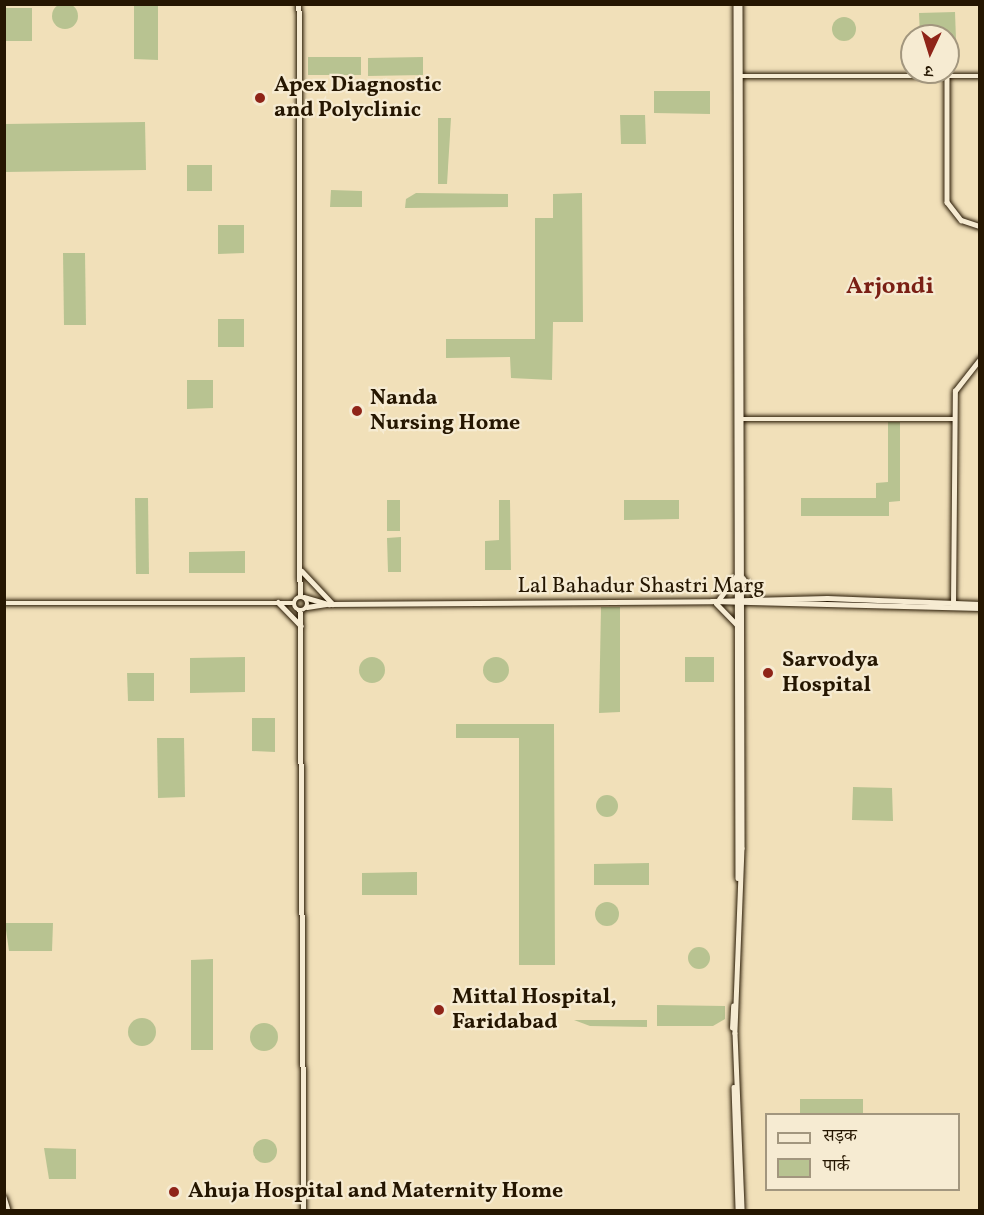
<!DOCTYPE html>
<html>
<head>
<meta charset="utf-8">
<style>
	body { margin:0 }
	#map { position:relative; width:984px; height:1215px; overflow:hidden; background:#f1e0b9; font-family:Vollkorn,"Noto Serif Devanagari",serif }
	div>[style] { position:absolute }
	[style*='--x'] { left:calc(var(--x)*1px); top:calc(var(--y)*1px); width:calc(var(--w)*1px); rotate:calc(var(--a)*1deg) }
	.green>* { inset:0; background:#b8c391 }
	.round { border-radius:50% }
	.roads { filter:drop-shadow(0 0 2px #251601) drop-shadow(0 0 2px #251601) }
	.secondary>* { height:4.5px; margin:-2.25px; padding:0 2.25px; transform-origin:2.25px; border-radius:2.25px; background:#f6ebd2 }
	.secondary>.ring { margin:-2.25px; padding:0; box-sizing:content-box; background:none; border:4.5px solid #f6ebd2; border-radius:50% }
	.dots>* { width:16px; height:16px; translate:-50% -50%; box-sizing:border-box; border:3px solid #f6ebd2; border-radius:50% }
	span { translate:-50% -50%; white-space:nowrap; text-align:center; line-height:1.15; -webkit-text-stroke:4.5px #f6ebd2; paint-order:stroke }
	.poi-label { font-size:22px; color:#251601; font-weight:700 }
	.left { translate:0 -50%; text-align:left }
	.street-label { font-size:22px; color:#251601 }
	.neighbourhood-label { font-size:24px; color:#7a1f14; font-weight:700 }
	.frame { position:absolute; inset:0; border:6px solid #251601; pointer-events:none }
	.legend { position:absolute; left:765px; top:1113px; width:195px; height:78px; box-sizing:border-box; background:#f6ebd2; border:2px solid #a2967e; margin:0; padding:8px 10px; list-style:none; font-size:18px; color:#251601 }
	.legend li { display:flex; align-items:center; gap:12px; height:30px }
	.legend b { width:30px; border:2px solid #a2967e }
	.north { position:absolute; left:900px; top:24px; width:60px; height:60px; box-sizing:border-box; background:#f6ebd2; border:2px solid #a2967e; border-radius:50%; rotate:184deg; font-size:16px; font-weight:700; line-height:24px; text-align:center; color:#251601 }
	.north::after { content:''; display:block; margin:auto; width:21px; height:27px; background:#8f2418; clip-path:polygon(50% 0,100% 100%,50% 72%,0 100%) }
</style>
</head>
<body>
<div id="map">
	<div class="green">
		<div class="round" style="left:52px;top:3px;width:26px;height:26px"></div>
		<div style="clip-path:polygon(134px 5px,158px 5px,158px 60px,134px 59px)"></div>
		<div style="clip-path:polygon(5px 8px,32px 8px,32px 41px,5px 41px)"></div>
		<div style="clip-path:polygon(955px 12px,956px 40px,920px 36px,919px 13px)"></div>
		<div class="round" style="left:832px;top:17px;width:24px;height:24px"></div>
		<div style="clip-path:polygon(308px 57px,361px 57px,361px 75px,308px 75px)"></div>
		<div style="clip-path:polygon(423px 57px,423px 75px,368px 76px,368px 58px)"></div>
		<div style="clip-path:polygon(654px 91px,710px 91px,710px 114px,654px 113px)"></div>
		<div style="clip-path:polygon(620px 115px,645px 115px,646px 144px,621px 144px)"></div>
		<div style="clip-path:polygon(438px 118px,451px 118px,447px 184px,438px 184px)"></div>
		<div style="clip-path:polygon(145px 122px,146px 170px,5px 172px,5px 124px)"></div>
		<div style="clip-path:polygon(187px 165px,212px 165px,212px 191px,187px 191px)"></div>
		<div style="clip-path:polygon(331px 190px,362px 191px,362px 207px,330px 207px)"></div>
		<div style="clip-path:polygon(416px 193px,508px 194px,508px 207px,405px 208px,406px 199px)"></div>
		<div style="clip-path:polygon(582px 193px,583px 322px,553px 322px,552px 380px,511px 378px,510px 357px,446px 358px,446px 339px,535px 339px,535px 218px,553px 218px,553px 194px)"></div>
		<div style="clip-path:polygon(218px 225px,244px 225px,244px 253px,218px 254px)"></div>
		<div style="clip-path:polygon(63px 253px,85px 253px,86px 325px,64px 325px)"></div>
		<div style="clip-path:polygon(218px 319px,244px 319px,244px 347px,218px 347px)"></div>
		<div style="clip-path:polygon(187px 380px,213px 380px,213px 408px,187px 409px)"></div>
		<div style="clip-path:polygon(888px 422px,900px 422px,900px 501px,889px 502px,889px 516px,801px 516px,801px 498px,876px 498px,876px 483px,888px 482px)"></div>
		<div style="clip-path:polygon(135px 498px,148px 498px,149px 574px,136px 574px)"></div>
		<div style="clip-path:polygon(387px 500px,400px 500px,400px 531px,387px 531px)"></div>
		<div style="clip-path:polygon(499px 500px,510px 500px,511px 570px,485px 570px,485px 541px,499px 540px)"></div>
		<div style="clip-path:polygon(624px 500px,679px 500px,679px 519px,624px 520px)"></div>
		<div style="clip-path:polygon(401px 537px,401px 572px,388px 572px,387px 538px)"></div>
		<div style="clip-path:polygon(245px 551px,245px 573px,189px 573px,189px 552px)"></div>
		<div style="clip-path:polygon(601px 607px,620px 607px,620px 712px,599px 713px)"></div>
		<div style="clip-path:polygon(245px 657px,245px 692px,190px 693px,190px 658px)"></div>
		<div style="clip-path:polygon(685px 657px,714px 657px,714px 682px,685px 682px)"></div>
		<div class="round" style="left:359px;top:657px;width:26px;height:26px"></div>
		<div class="round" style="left:483px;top:657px;width:26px;height:26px"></div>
		<div style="clip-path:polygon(127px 673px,154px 673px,154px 701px,128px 701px)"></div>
		<div style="clip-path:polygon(252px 718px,275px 718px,275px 752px,252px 751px)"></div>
		<div style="clip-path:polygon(456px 724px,554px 724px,555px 965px,519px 965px,519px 738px,456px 738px)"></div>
		<div style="clip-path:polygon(157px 738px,184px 738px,185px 797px,158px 798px)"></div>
		<div style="clip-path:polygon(853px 787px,892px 788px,893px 821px,852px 820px)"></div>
		<div class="round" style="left:596px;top:795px;width:22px;height:22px"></div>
		<div style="clip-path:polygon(649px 863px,649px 885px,594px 885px,594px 864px)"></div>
		<div style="clip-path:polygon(417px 872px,417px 895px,362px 895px,362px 873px)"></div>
		<div class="round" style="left:595px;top:902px;width:24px;height:24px"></div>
		<div style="clip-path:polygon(5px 923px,53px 923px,52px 951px,9px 951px)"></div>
		<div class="round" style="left:688px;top:947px;width:22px;height:22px"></div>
		<div style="clip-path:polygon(213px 959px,213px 1050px,191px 1050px,191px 960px)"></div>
		<div style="clip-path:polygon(657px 1005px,725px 1006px,725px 1019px,713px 1026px,657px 1026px)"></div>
		<div class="round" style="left:128px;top:1018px;width:28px;height:28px"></div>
		<div style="clip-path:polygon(574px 1020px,647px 1020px,647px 1027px,590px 1026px)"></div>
		<div class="round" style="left:250px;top:1023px;width:28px;height:28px"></div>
		<div style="clip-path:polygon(800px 1099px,863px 1099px,863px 1114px,800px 1114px)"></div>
		<div class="round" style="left:253px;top:1139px;width:24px;height:24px"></div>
		<div style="clip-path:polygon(44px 1148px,76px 1149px,76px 1179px,49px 1179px)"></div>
	</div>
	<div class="roads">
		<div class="secondary">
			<div style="--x:299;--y:4;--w:592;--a:89.9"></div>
			<div style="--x:736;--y:4;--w:874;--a:89.87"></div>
			<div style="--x:740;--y:4;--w:844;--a:89.86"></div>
			<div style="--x:742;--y:848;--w:185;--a:92.2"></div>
			<div style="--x:735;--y:1033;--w:177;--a:87.7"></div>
			<div style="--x:737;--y:76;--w:243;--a:0"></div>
			<div style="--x:947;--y:76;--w:126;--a:90"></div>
			<div style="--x:947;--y:202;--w:23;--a:52"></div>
			<div style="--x:961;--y:220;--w:20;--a:18"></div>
			<div style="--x:740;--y:419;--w:214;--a:0"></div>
			<div style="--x:302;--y:571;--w:45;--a:46.8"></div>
			<div style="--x:743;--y:578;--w:24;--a:55"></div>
			<div class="ring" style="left:294px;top:597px;width:9.5px;height:9.5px"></div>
			<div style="--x:304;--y:597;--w:26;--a:16"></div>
			<div style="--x:329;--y:604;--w:383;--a:-0.4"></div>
			<div style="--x:712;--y:601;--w:268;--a:1.5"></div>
			<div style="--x:719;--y:599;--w:30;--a:-53"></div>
			<div style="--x:712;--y:601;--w:115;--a:-1.5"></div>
			<div style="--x:827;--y:598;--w:153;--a:2.2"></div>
			<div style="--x:278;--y:602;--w:33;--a:46"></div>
			<div style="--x:4;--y:603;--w:290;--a:0"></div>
			<div style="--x:716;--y:603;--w:30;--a:46"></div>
			<div style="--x:953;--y:606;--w:215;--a:-89.5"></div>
			<div style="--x:955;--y:391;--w:41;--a:-52"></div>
			<div style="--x:307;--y:607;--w:19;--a:-9"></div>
			<div style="--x:300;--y:611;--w:599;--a:89.62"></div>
			<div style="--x:732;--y:1028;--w:22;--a:-87"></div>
			<div style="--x:734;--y:1087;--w:123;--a:88.1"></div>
			<div style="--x:4;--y:1197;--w:14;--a:73"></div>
		</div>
	</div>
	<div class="dots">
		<div style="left:260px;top:98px;background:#8f2418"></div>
		<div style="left:357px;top:411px;background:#8f2418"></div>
		<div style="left:768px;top:673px;background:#8f2418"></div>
		<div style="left:439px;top:1010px;background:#8f2418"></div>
		<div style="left:174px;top:1192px;background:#8f2418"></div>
	</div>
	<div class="poi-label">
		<span class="left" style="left:274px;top:98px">Apex Diagnostic<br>and Polyclinic</span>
		<span class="left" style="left:370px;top:411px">Nanda<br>Nursing Home</span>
		<span class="left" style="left:782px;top:673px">Sarvodya<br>Hospital</span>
		<span class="left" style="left:452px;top:1010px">Mittal Hospital,<br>Faridabad</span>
		<span class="left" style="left:188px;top:1192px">Ahuja Hospital and Maternity Home</span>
	</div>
	<div class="street-label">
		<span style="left:641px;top:587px">Lal Bahadur Shastri Marg</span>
	</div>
	<div class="neighbourhood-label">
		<span style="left:890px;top:288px">Arjondi</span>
	</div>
	<div class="frame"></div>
	<ul class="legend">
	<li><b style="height:8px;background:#f6ebd2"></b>सड़क</li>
	<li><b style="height:16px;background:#b8c391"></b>पार्क</li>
	</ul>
	<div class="north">उ</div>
</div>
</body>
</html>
